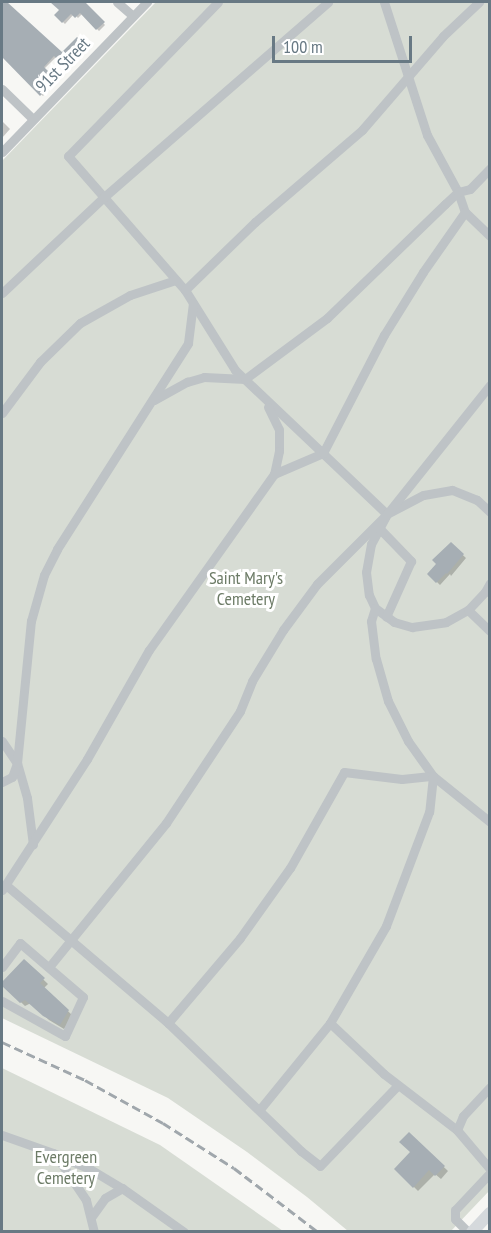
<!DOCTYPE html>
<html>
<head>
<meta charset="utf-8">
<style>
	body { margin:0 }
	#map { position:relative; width:491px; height:1233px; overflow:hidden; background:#f7f7f4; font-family:"PT Sans Narrow",sans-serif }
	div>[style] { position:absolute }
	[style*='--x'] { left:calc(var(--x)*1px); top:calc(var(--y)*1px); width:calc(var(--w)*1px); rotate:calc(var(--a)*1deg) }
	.green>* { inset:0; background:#d7dcd4 }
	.shadow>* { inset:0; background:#0003 }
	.building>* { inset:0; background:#a6aeb4 }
	.minor>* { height:9px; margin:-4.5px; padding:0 4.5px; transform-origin:4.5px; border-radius:4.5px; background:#bec3c6 }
	.major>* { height:12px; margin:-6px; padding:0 6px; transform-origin:6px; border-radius:6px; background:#d5d9dc }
	.rail>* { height:3px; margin-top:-1.5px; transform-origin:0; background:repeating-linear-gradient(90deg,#a0a7ac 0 9px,transparent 0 13.5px) }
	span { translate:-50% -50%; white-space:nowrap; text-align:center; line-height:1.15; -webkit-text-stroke:6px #fff; paint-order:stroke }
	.street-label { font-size:18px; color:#687984 }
	.park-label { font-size:18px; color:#6c7b66 }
	.frame { position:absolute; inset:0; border:3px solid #687984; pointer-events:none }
	.scale { position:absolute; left:272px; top:36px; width:140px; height:27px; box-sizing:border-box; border:3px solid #687984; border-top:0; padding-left:8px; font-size:18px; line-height:21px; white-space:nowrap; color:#687984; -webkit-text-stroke:4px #fff; paint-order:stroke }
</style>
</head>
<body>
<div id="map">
	<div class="green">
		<div style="clip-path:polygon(156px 2px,489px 2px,490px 1190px,451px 1231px,348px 1231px,307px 1197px,247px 1152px,168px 1098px,2px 1018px,2px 161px)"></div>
		<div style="clip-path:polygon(2px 1068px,160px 1145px,283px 1231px,2px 1231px)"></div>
	</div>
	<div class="shadow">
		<div style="clip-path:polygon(2px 2px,6px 2px,62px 55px,77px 39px,88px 49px,69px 69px,56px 57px,44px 69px,56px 81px,43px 96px,2px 56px)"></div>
		<div style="clip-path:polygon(52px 2px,84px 2px,105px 25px,99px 31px,82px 14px,78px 18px,74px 14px,65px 24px,56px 15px,61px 10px)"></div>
		<div style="clip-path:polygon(2px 121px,10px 129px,2px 138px)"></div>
		<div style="clip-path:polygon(451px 544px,466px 558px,451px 576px,450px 574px,440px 585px,429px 574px)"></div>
		<div style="clip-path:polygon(24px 961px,48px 984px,44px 988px,73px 1016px,64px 1029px,49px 1020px,31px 1003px,25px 1006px,2px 984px)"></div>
		<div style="clip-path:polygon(409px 1134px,448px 1171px,441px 1179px,435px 1174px,418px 1191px,396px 1169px,412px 1153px)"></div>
	</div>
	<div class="building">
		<div style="clip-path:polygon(2px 2px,7px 2px,62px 52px,77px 37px,88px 47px,67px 69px,54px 56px,44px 67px,56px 79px,40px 96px,2px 57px)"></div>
		<div style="clip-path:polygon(50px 2px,85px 2px,105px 22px,96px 30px,80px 13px,75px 18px,71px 14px,62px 23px,54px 15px,59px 10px)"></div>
		<div style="clip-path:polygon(451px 542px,464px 554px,447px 574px,446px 573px,436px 583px,427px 574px,436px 564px,432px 560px)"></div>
		<div style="clip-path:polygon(24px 959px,45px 978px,40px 983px,69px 1010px,60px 1025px,43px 1016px,25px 1000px,20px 1003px,2px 986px,2px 982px)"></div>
		<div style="clip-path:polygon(409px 1132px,445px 1166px,435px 1176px,429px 1170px,413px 1188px,394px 1169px,410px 1152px,399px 1142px)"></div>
	</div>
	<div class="minor">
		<div style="--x:117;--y:2;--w:21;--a:41"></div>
		<div style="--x:218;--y:2;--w:215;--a:134.2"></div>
		<div style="--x:68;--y:156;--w:178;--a:48.9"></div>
		<div style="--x:185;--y:290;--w:94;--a:58"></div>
		<div style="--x:235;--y:370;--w:209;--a:43.5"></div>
		<div style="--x:384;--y:2;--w:140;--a:72.1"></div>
		<div style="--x:427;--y:135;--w:65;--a:61.5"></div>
		<div style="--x:458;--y:192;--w:21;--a:71"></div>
		<div style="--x:465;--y:212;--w:35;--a:44"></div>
		<div style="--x:2;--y:89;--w:43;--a:44.1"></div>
		<div style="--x:2;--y:152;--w:209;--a:-46"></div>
		<div style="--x:185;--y:290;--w:98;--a:-44.2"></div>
		<div style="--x:255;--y:222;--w:141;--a:-40.7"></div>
		<div style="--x:362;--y:130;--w:124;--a:-49.2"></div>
		<div style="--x:443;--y:36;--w:50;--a:-43.4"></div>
		<div style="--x:2;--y:293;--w:140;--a:-43.3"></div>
		<div style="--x:104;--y:197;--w:297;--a:-41"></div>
		<div style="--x:154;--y:400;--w:38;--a:-29"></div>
		<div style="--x:187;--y:382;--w:18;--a:-16"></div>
		<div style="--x:204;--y:377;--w:41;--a:2.8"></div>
		<div style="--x:245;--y:379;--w:102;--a:-36.6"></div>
		<div style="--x:327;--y:318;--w:164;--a:-44"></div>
		<div style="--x:445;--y:204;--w:18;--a:-43"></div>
		<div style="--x:458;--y:192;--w:12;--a:-14"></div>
		<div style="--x:470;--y:189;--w:29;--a:-46"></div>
		<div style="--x:268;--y:407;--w:25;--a:64"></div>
		<div style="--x:279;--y:430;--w:21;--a:90"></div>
		<div style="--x:279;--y:451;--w:24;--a:102"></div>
		<div style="--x:2;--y:413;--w:64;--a:-53.3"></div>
		<div style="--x:40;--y:362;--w:56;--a:-44.3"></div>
		<div style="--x:80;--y:323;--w:57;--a:-29.2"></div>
		<div style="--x:130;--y:295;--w:48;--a:-18.1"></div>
		<div style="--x:490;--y:512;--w:18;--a:-137"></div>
		<div style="--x:477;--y:500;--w:27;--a:-158"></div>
		<div style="--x:452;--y:490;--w:29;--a:170"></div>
		<div style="--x:423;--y:495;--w:41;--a:152.2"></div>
		<div style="--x:387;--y:514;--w:34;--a:118"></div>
		<div style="--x:371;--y:544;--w:28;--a:100"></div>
		<div style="--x:366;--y:572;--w:23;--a:83"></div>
		<div style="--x:369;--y:595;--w:14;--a:65"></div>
		<div style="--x:375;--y:608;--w:24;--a:36"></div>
		<div style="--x:394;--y:622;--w:19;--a:16"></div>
		<div style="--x:412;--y:627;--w:34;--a:-8"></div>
		<div style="--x:446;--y:622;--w:25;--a:-29"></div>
		<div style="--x:468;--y:610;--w:25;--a:-47"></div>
		<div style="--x:485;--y:592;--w:10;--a:-61"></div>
		<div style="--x:380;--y:529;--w:45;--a:45.9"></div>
		<div style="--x:411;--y:561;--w:61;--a:114.1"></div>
		<div style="--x:375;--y:608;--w:14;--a:107"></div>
		<div style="--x:371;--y:621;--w:38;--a:83"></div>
		<div style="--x:376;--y:659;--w:44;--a:74.1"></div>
		<div style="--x:388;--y:701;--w:45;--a:63.4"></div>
		<div style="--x:408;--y:741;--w:43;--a:54.5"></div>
		<div style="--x:433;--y:776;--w:73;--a:38.9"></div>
		<div style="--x:468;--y:610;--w:30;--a:44"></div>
		<div style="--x:2;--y:741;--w:27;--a:56"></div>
		<div style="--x:17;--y:763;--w:36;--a:74"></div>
		<div style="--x:27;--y:798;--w:47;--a:82.7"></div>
		<div style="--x:2;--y:782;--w:11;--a:-27"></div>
		<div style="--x:12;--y:777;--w:15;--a:-70"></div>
		<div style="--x:17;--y:763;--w:143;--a:-84.4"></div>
		<div style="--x:31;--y:621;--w:48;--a:-74.2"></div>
		<div style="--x:44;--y:575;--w:29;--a:-63"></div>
		<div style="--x:57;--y:549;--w:244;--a:-57.5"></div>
		<div style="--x:188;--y:343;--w:40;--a:-82.9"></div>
		<div style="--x:6;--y:885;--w:213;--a:40.4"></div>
		<div style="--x:168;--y:1023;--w:185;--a:43.9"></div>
		<div style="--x:301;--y:1151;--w:24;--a:38"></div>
		<div style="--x:320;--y:1166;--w:112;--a:-46.1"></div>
		<div style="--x:2;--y:890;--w:156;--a:-57"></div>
		<div style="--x:87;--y:759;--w:125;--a:-60.4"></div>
		<div style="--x:149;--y:650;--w:216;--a:-54.6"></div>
		<div style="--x:274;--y:474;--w:53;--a:-23.2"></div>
		<div style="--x:323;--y:453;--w:133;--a:-62.7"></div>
		<div style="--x:384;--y:335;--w:74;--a:-58.2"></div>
		<div style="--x:423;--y:272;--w:73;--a:-55"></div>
		<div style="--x:2;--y:967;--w:30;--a:-53"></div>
		<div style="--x:20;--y:943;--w:83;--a:40.6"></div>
		<div style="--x:83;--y:997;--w:43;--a:114.8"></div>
		<div style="--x:65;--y:1036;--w:72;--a:-150.9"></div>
		<div style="--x:49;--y:967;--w:186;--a:-50.9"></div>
		<div style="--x:166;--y:823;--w:134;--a:-56.5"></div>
		<div style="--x:240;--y:711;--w:32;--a:-68"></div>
		<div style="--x:252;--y:681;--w:60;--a:-58.7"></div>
		<div style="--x:283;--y:630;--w:57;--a:-53.5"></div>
		<div style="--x:317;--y:584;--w:99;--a:-45"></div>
		<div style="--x:387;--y:514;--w:165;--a:-51.4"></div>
		<div style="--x:168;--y:1023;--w:111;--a:-49.7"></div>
		<div style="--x:240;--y:938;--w:86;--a:-54.5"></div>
		<div style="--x:290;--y:868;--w:110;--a:-60.6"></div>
		<div style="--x:344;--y:772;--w:58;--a:6.9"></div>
		<div style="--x:402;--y:779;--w:31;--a:-6"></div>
		<div style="--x:433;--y:776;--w:36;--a:96"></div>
		<div style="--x:429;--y:812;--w:122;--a:110.7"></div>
		<div style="--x:386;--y:926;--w:112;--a:120"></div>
		<div style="--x:330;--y:1023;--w:111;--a:129.1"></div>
		<div style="--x:330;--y:1023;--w:74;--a:43.4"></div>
		<div style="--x:384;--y:1074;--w:92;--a:37.5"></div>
		<div style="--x:490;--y:1087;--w:40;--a:133"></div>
		<div style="--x:463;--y:1116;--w:15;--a:113"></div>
		<div style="--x:457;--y:1130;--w:51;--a:49.8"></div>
		<div style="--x:2;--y:1135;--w:54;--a:19.4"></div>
		<div style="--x:53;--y:1153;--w:40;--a:23.4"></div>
		<div style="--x:90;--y:1169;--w:37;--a:31"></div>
		<div style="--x:122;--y:1188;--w:76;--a:35.4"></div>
		<div style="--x:57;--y:1157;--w:52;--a:56"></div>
		<div style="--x:86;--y:1200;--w:33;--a:76"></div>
		<div style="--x:92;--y:1216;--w:22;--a:-54"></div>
		<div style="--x:105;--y:1198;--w:20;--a:-30"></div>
		<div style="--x:468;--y:1232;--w:18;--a:-135"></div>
		<div style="--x:455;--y:1219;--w:9;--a:-90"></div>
		<div style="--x:455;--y:1210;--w:51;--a:-46.6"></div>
	</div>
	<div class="major">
		<div style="--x:472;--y:1232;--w:26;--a:-47"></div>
	</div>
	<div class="rail">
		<div style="--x:2;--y:1042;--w:91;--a:24.6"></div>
		<div style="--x:85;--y:1080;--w:89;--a:28.9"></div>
		<div style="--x:163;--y:1123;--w:84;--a:32.4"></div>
		<div style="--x:234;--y:1168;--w:106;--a:37.3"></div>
	</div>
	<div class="street-label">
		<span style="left:63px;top:65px;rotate:-46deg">91st Street</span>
	</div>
	<div class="park-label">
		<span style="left:246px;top:589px">Saint Mary's<br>Cemetery</span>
		<span style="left:66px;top:1168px">Evergreen<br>Cemetery</span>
	</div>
	<div class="frame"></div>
	<div class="scale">100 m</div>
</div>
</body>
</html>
